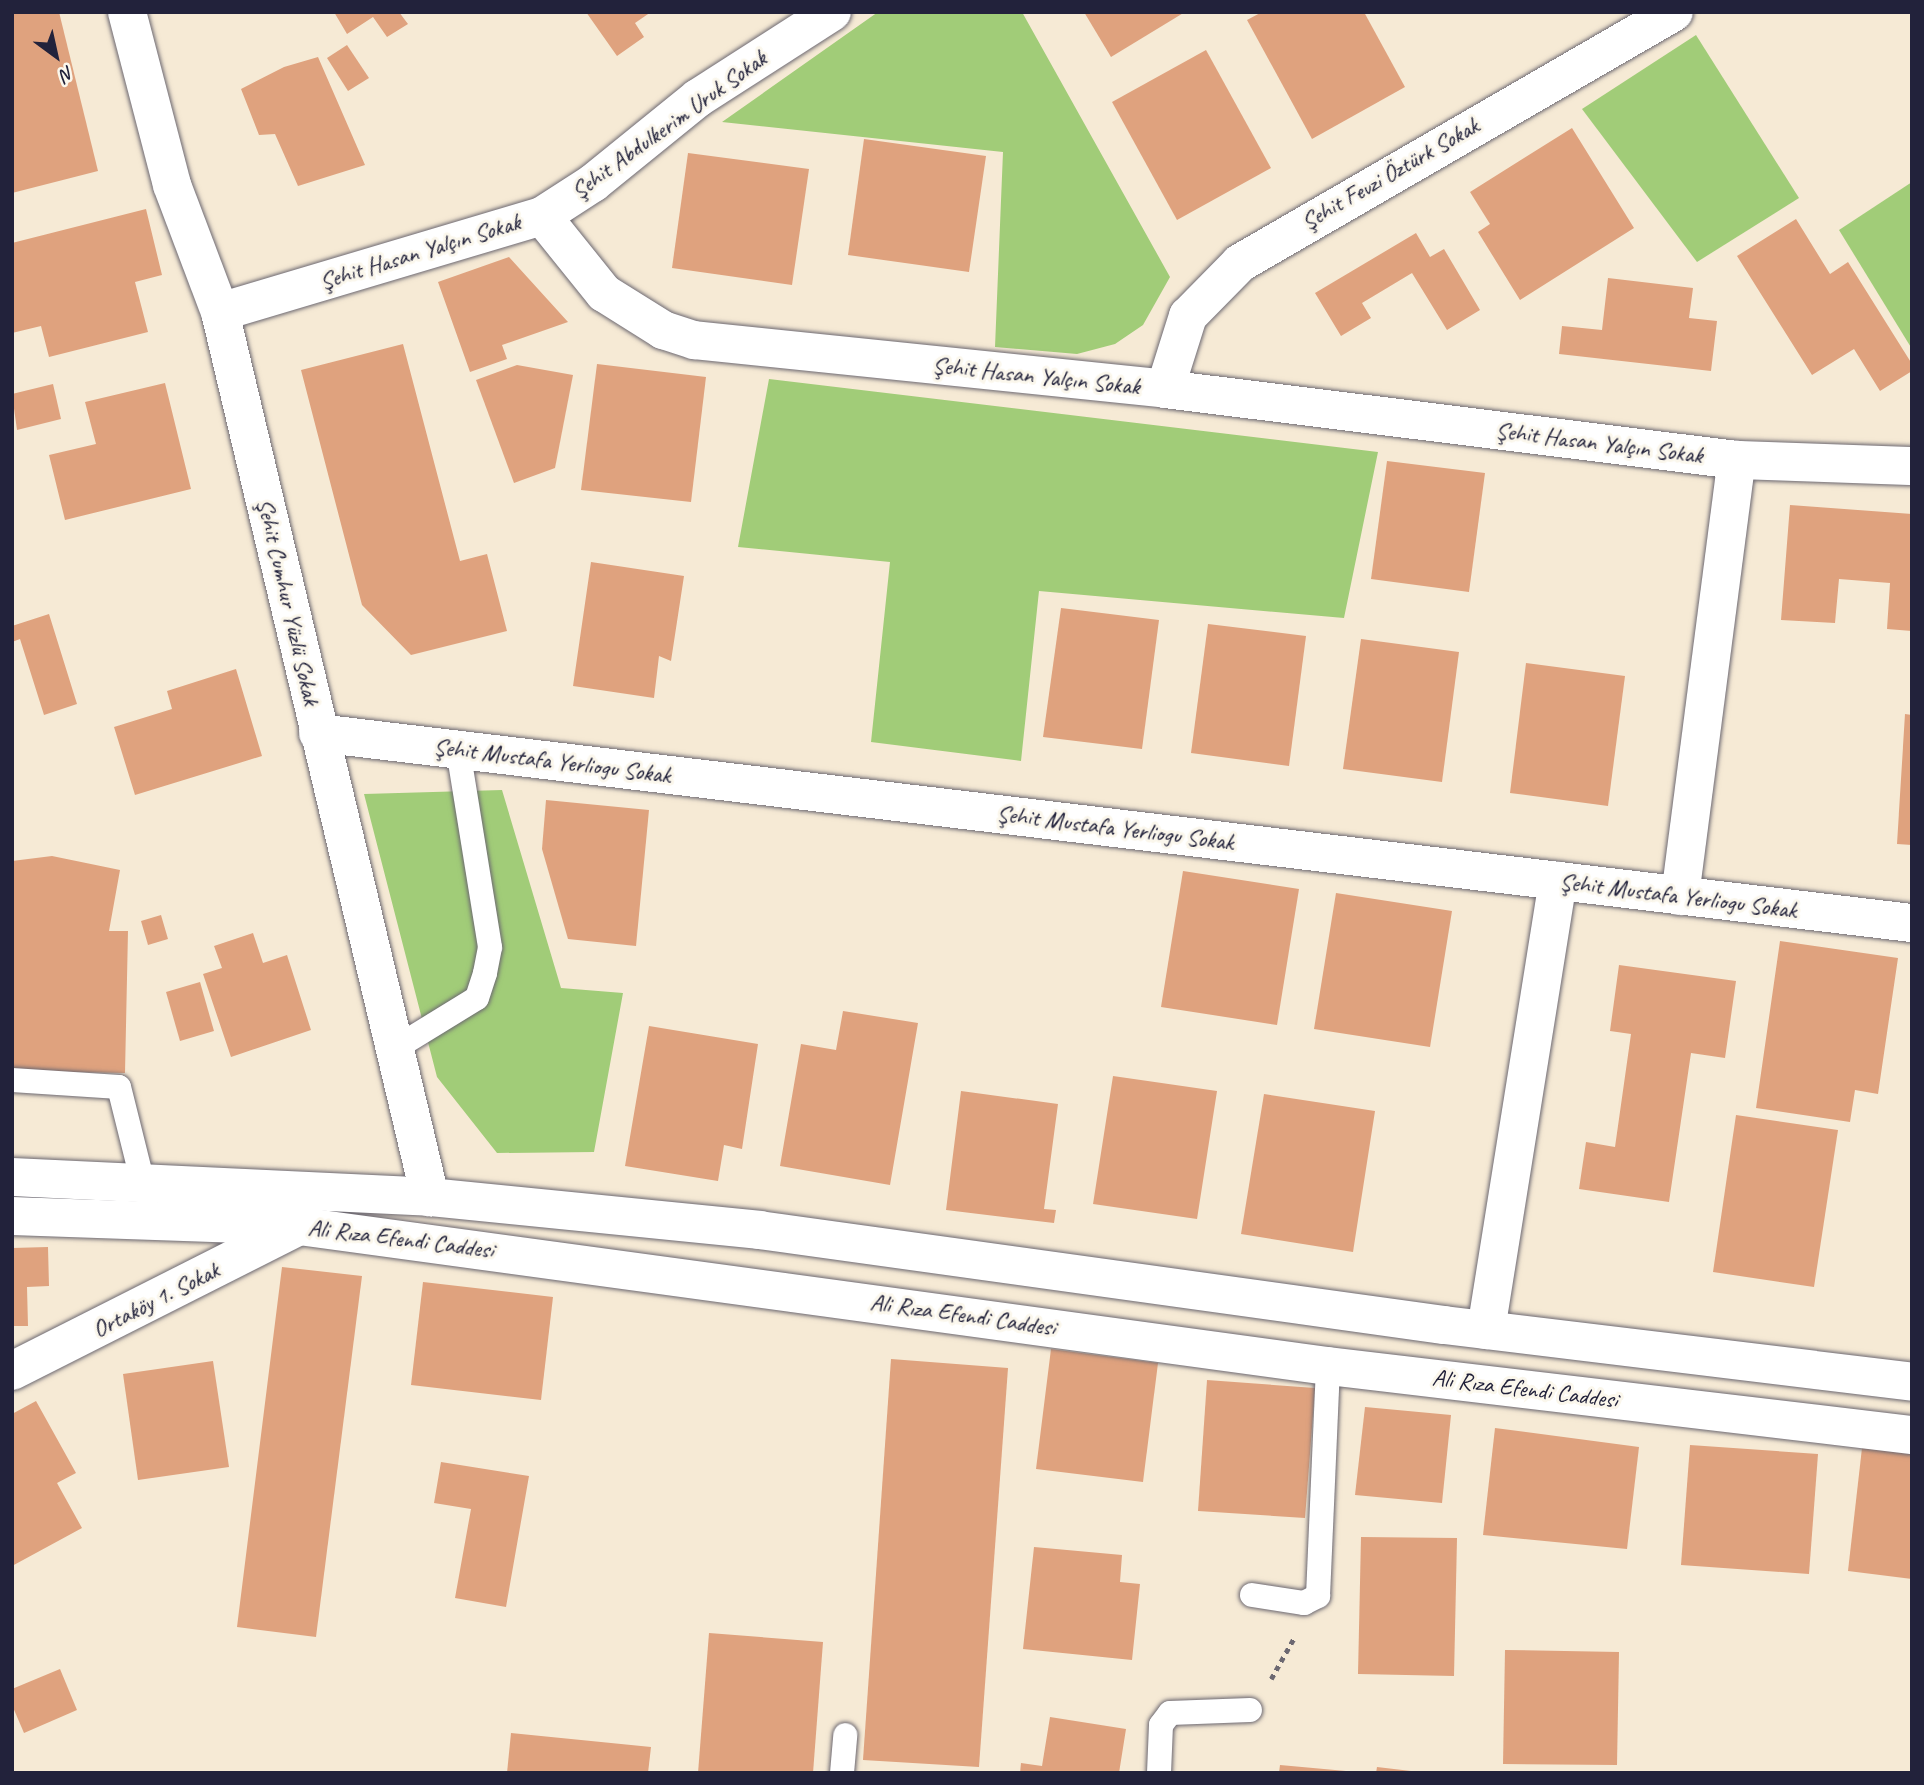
<!DOCTYPE html>
<html>
<head>
<meta charset="utf-8">
<style>
	body { margin:0 }
	#map { position:relative; width:1924px; height:1785px; overflow:hidden; background:#f6ead5; font-family:Caveat,sans-serif }
	div>[style] { position:absolute }
	[style*='--x'] { left:calc(var(--x)*1px); top:calc(var(--y)*1px); width:calc(var(--w)*1px); rotate:calc(var(--a)*1deg) }
	.green>* { inset:0; background:#a1cc78 }
	.building>* { inset:0; background:#dfa27e }
	.path>* { height:4.5px; margin-top:-2.25px; transform-origin:0; background:repeating-linear-gradient(90deg,#6c6871 0 5px,transparent 0 10px) }
	.roads { filter:drop-shadow(0 0 2px #6c6871) drop-shadow(0 0 2px #6c6871) }
	.lane>* { height:24px; margin:-12px; padding:0 12px; transform-origin:12px; border-radius:12px; background:#fff }
	.street>* { height:38px; margin:-19px; padding:0 19px; transform-origin:19px; border-radius:19px; background:#fff }
	.primary>* { height:38px; margin:-19px; padding:0 19px; transform-origin:19px; border-radius:19px; background:#fff }
	span { translate:-50% -50%; white-space:nowrap; text-align:center; line-height:1.15; -webkit-text-stroke:6px #fbf7ec; paint-order:stroke }
	.street-label { font-size:24px; color:#22223b }
	.frame { position:absolute; inset:0; border:14px solid #22223b; pointer-events:none }
	.north { position:absolute; left:21px; top:21px; width:70px; height:70px; -webkit-text-stroke:5px #fbf7ec; paint-order:stroke; rotate:147deg; font-size:19px; font-weight:700; line-height:28px; text-align:center; color:#22223b }
	.north::after { content:''; display:block; margin:auto; width:24px; height:32px; background:#22223b; clip-path:polygon(50% 0,100% 100%,50% 72%,0 100%) }
</style>
</head>
<body>
<div id="map">
	<div class="green">
		<div style="clip-path:polygon(878px 12px,1022px 12px,1170px 277px,1143px 325px,1115px 344px,1077px 354px,995px 347px,1003px 152px,722px 122px)"></div>
		<div style="clip-path:polygon(1696px 35px,1799px 198px,1697px 262px,1582px 109px)"></div>
		<div style="clip-path:polygon(1912px 182px,1912px 349px,1839px 230px)"></div>
		<div style="clip-path:polygon(769px 379px,1378px 452px,1344px 618px,1039px 591px,1021px 761px,871px 742px,890px 562px,738px 547px)"></div>
		<div style="clip-path:polygon(502px 790px,561px 988px,623px 993px,594px 1152px,497px 1153px,437px 1077px,364px 794px)"></div>
	</div>
	<div class="building">
		<div style="clip-path:polygon(12px 12px,59px 12px,98px 171px,12px 193px)"></div>
		<div style="clip-path:polygon(334px 12px,399px 12px,408px 24px,387px 37px,373px 17px,347px 34px)"></div>
		<div style="clip-path:polygon(586px 12px,651px 12px,635px 23px,644px 37px,617px 56px)"></div>
		<div style="clip-path:polygon(1084px 12px,1185px 12px,1111px 57px)"></div>
		<div style="clip-path:polygon(1262px 12px,1364px 12px,1405px 87px,1312px 139px,1247px 20px)"></div>
		<div style="clip-path:polygon(347px 45px,369px 78px,348px 91px,327px 58px)"></div>
		<div style="clip-path:polygon(1206px 50px,1271px 168px,1177px 220px,1112px 102px)"></div>
		<div style="clip-path:polygon(318px 57px,365px 165px,298px 186px,275px 134px,259px 135px,241px 89px,284px 67px)"></div>
		<div style="clip-path:polygon(1572px 128px,1634px 228px,1520px 300px,1478px 232px,1490px 224px,1470px 192px)"></div>
		<div style="clip-path:polygon(864px 139px,986px 156px,969px 272px,848px 255px)"></div>
		<div style="clip-path:polygon(688px 153px,809px 169px,792px 285px,672px 268px)"></div>
		<div style="clip-path:polygon(146px 209px,162px 275px,135px 282px,148px 332px,49px 357px,41px 326px,12px 333px,12px 243px)"></div>
		<div style="clip-path:polygon(1796px 219px,1830px 274px,1848px 262px,1912px 364px,1912px 371px,1880px 391px,1854px 349px,1812px 375px,1737px 256px)"></div>
		<div style="clip-path:polygon(1416px 233px,1430px 257px,1444px 249px,1480px 310px,1447px 330px,1412px 273px,1362px 303px,1371px 318px,1341px 336px,1315px 293px)"></div>
		<div style="clip-path:polygon(509px 257px,568px 322px,502px 345px,507px 359px,470px 372px,438px 282px)"></div>
		<div style="clip-path:polygon(1608px 278px,1693px 288px,1689px 318px,1717px 321px,1711px 371px,1559px 354px,1562px 326px,1602px 330px)"></div>
		<div style="clip-path:polygon(403px 344px,460px 561px,487px 554px,507px 631px,411px 655px,362px 605px,301px 370px)"></div>
		<div style="clip-path:polygon(597px 364px,706px 377px,691px 502px,581px 490px)"></div>
		<div style="clip-path:polygon(517px 365px,573px 375px,555px 468px,514px 483px,476px 380px)"></div>
		<div style="clip-path:polygon(165px 383px,191px 489px,65px 520px,49px 455px,96px 444px,85px 402px)"></div>
		<div style="clip-path:polygon(53px 384px,61px 419px,17px 430px,12px 394px)"></div>
		<div style="clip-path:polygon(1387px 461px,1485px 473px,1469px 592px,1371px 579px)"></div>
		<div style="clip-path:polygon(1790px 505px,1912px 514px,1912px 631px,1887px 629px,1890px 583px,1839px 579px,1835px 623px,1781px 620px)"></div>
		<div style="clip-path:polygon(591px 562px,684px 576px,671px 661px,659px 656px,654px 698px,573px 686px)"></div>
		<div style="clip-path:polygon(1061px 608px,1159px 620px,1142px 749px,1043px 737px)"></div>
		<div style="clip-path:polygon(49px 614px,77px 704px,44px 715px,20px 639px,12px 642px,12px 626px)"></div>
		<div style="clip-path:polygon(1208px 624px,1306px 636px,1289px 766px,1191px 753px)"></div>
		<div style="clip-path:polygon(1361px 639px,1459px 652px,1442px 782px,1343px 769px)"></div>
		<div style="clip-path:polygon(1526px 663px,1625px 676px,1608px 806px,1510px 793px)"></div>
		<div style="clip-path:polygon(236px 669px,262px 756px,135px 795px,114px 727px,172px 709px,167px 691px)"></div>
		<div style="clip-path:polygon(1905px 714px,1912px 715px,1912px 845px,1897px 844px)"></div>
		<div style="clip-path:polygon(546px 800px,649px 810px,636px 946px,568px 939px,542px 849px)"></div>
		<div style="clip-path:polygon(52px 856px,120px 870px,109px 931px,128px 931px,125px 1073px,12px 1071px,12px 861px)"></div>
		<div style="clip-path:polygon(1183px 871px,1299px 889px,1277px 1025px,1161px 1007px)"></div>
		<div style="clip-path:polygon(1336px 893px,1452px 911px,1430px 1047px,1314px 1029px)"></div>
		<div style="clip-path:polygon(161px 915px,168px 939px,148px 945px,141px 921px)"></div>
		<div style="clip-path:polygon(253px 933px,263px 963px,287px 955px,311px 1030px,231px 1057px,203px 974px,222px 968px,214px 946px)"></div>
		<div style="clip-path:polygon(1780px 941px,1898px 958px,1878px 1094px,1855px 1090px,1850px 1122px,1756px 1108px)"></div>
		<div style="clip-path:polygon(1619px 965px,1736px 981px,1725px 1058px,1691px 1053px,1669px 1202px,1579px 1189px,1586px 1142px,1615px 1147px,1631px 1034px,1610px 1031px)"></div>
		<div style="clip-path:polygon(200px 982px,214px 1031px,180px 1041px,166px 992px)"></div>
		<div style="clip-path:polygon(843px 1011px,918px 1023px,890px 1185px,780px 1166px,801px 1044px,836px 1050px)"></div>
		<div style="clip-path:polygon(649px 1026px,758px 1044px,742px 1149px,724px 1145px,718px 1181px,625px 1166px)"></div>
		<div style="clip-path:polygon(1113px 1076px,1217px 1091px,1197px 1219px,1093px 1204px)"></div>
		<div style="clip-path:polygon(961px 1091px,1058px 1104px,1044px 1209px,1056px 1210px,1054px 1223px,946px 1210px)"></div>
		<div style="clip-path:polygon(1264px 1094px,1375px 1111px,1353px 1252px,1241px 1234px)"></div>
		<div style="clip-path:polygon(1736px 1115px,1838px 1130px,1814px 1287px,1713px 1272px)"></div>
		<div style="clip-path:polygon(48px 1247px,49px 1286px,27px 1287px,28px 1326px,12px 1326px,12px 1248px)"></div>
		<div style="clip-path:polygon(282px 1267px,362px 1276px,316px 1637px,237px 1627px)"></div>
		<div style="clip-path:polygon(423px 1282px,553px 1297px,541px 1400px,411px 1385px)"></div>
		<div style="clip-path:polygon(1051px 1349px,1158px 1363px,1143px 1482px,1036px 1469px)"></div>
		<div style="clip-path:polygon(891px 1359px,1008px 1368px,979px 1767px,863px 1760px)"></div>
		<div style="clip-path:polygon(213px 1361px,229px 1467px,138px 1480px,123px 1374px)"></div>
		<div style="clip-path:polygon(1207px 1380px,1315px 1388px,1305px 1518px,1198px 1511px)"></div>
		<div style="clip-path:polygon(36px 1401px,76px 1473px,57px 1483px,82px 1528px,12px 1566px,12px 1414px)"></div>
		<div style="clip-path:polygon(1365px 1407px,1451px 1415px,1442px 1503px,1355px 1495px)"></div>
		<div style="clip-path:polygon(1495px 1428px,1639px 1447px,1627px 1549px,1483px 1535px)"></div>
		<div style="clip-path:polygon(1690px 1445px,1818px 1454px,1809px 1574px,1681px 1565px)"></div>
		<div style="clip-path:polygon(1862px 1448px,1912px 1453px,1912px 1579px,1848px 1571px)"></div>
		<div style="clip-path:polygon(441px 1462px,529px 1476px,506px 1607px,455px 1598px,471px 1509px,434px 1503px)"></div>
		<div style="clip-path:polygon(1361px 1537px,1457px 1538px,1454px 1676px,1358px 1674px)"></div>
		<div style="clip-path:polygon(1034px 1547px,1122px 1555px,1120px 1582px,1140px 1584px,1132px 1660px,1023px 1649px)"></div>
		<div style="clip-path:polygon(709px 1633px,823px 1642px,813px 1773px,698px 1773px)"></div>
		<div style="clip-path:polygon(1505px 1650px,1619px 1652px,1617px 1765px,1503px 1764px)"></div>
		<div style="clip-path:polygon(60px 1669px,77px 1710px,24px 1733px,12px 1705px,12px 1689px)"></div>
		<div style="clip-path:polygon(1050px 1717px,1126px 1729px,1119px 1773px,1020px 1773px,1021px 1763px,1042px 1766px)"></div>
		<div style="clip-path:polygon(511px 1733px,651px 1747px,648px 1773px,507px 1773px)"></div>
		<div style="clip-path:polygon(1280px 1765px,1346px 1771px,1346px 1773px,1279px 1773px)"></div>
		<div style="clip-path:polygon(1377px 1767px,1411px 1771px,1411px 1773px,1376px 1773px)"></div>
	</div>
	<div class="path">
		<div style="--x:1271;--y:1679;--w:47;--a:-60.7"></div>
	</div>
	<div class="roads">
		<div class="lane">
			<div style="--x:394;--y:1049;--w:97;--a:-31.6"></div>
			<div style="--x:477;--y:998;--w:26;--a:-72"></div>
			<div style="--x:485;--y:973;--w:26;--a:-79"></div>
			<div style="--x:490;--y:947;--w:201;--a:-99.2"></div>
			<div style="--x:12;--y:1080;--w:107;--a:3.7"></div>
			<div style="--x:119;--y:1087;--w:99;--a:76"></div>
			<div style="--x:1252;--y:1595;--w:53;--a:8.7"></div>
			<div style="--x:1304;--y:1603;--w:16;--a:-27"></div>
			<div style="--x:1318;--y:1596;--w:230;--a:-87.5"></div>
			<div style="--x:842;--y:1773;--w:38;--a:-85"></div>
			<div style="--x:1159;--y:1773;--w:48;--a:-87.6"></div>
			<div style="--x:1161;--y:1725;--w:15;--a:-53"></div>
			<div style="--x:1170;--y:1713;--w:80;--a:-2.1"></div>
		</div>
		<div class="street">
			<div style="--x:127;--y:12;--w:179;--a:75.4"></div>
			<div style="--x:172;--y:185;--w:136;--a:69.3"></div>
			<div style="--x:220;--y:312;--w:910;--a:76.65"></div>
			<div style="--x:542;--y:216;--w:61;--a:-32.9"></div>
			<div style="--x:593;--y:183;--w:135;--a:-39"></div>
			<div style="--x:698;--y:98;--w:159;--a:-32.7"></div>
			<div style="--x:220;--y:312;--w:336;--a:-16.6"></div>
			<div style="--x:542;--y:216;--w:99;--a:51.2"></div>
			<div style="--x:604;--y:293;--w:70;--a:32.1"></div>
			<div style="--x:663;--y:330;--w:33;--a:18"></div>
			<div style="--x:694;--y:340;--w:474;--a:5.9"></div>
			<div style="--x:1165;--y:389;--w:576;--a:7.08"></div>
			<div style="--x:1737;--y:460;--w:175;--a:2"></div>
			<div style="--x:1165;--y:389;--w:77;--a:-72.5"></div>
			<div style="--x:1188;--y:316;--w:74;--a:-45.5"></div>
			<div style="--x:1240;--y:263;--w:501;--a:-30.04"></div>
			<div style="--x:318;--y:733;--w:1605;--a:6.8"></div>
			<div style="--x:1680;--y:896;--w:440;--a:-82.6"></div>
			<div style="--x:1486;--y:1330;--w:455;--a:-80.9"></div>
			<div style="--x:12;--y:1371;--w:322;--a:-26.8"></div>
		</div>
		<div class="primary">
			<div style="--x:12;--y:1177;--w:418;--a:2.7"></div>
			<div style="--x:430;--y:1197;--w:331;--a:5.7"></div>
			<div style="--x:759;--y:1230;--w:692;--a:7.9"></div>
			<div style="--x:1444;--y:1325;--w:471;--a:6.9"></div>
			<div style="--x:12;--y:1216;--w:287;--a:2"></div>
			<div style="--x:299;--y:1226;--w:1038;--a:7.75"></div>
			<div style="--x:1328;--y:1366;--w:588;--a:6.74"></div>
		</div>
	</div>
	<div class="street-label">
		<span style="left:669px;top:125px;rotate:-36deg">Şehit Abdulkerim Uruk Sokak</span>
		<span style="left:1390px;top:174px;rotate:-30deg">Şehit Fevzi Öztürk Sokak</span>
		<span style="left:420px;top:252px;rotate:-17deg">Şehit Hasan Yalçın Sokak</span>
		<span style="left:1036px;top:376px;rotate:6deg">Şehit Hasan Yalçın Sokak</span>
		<span style="left:1599px;top:443px;rotate:7deg">Şehit Hasan Yalçın Sokak</span>
		<span style="left:288px;top:602px;rotate:77deg">Şehit Cumhur Yüzlü Sokak</span>
		<span style="left:552px;top:761px;rotate:7deg">Şehit Mustafa Yerliogu Sokak</span>
		<span style="left:1115px;top:828px;rotate:7deg">Şehit Mustafa Yerliogu Sokak</span>
		<span style="left:1678px;top:896px;rotate:7deg">Şehit Mustafa Yerliogu Sokak</span>
		<span style="left:401px;top:1239px;rotate:7deg">Ali Rıza Efendi Caddesi</span>
		<span style="left:156px;top:1300px;rotate:-27deg">Ortaköy 1. Sokak</span>
		<span style="left:963px;top:1315px;rotate:8deg">Ali Rıza Efendi Caddesi</span>
		<span style="left:1525px;top:1389px;rotate:7deg">Ali Rıza Efendi Caddesi</span>
	</div>
	<div class="frame"></div>
	<div class="north">N</div>
</div>
</body>
</html>
